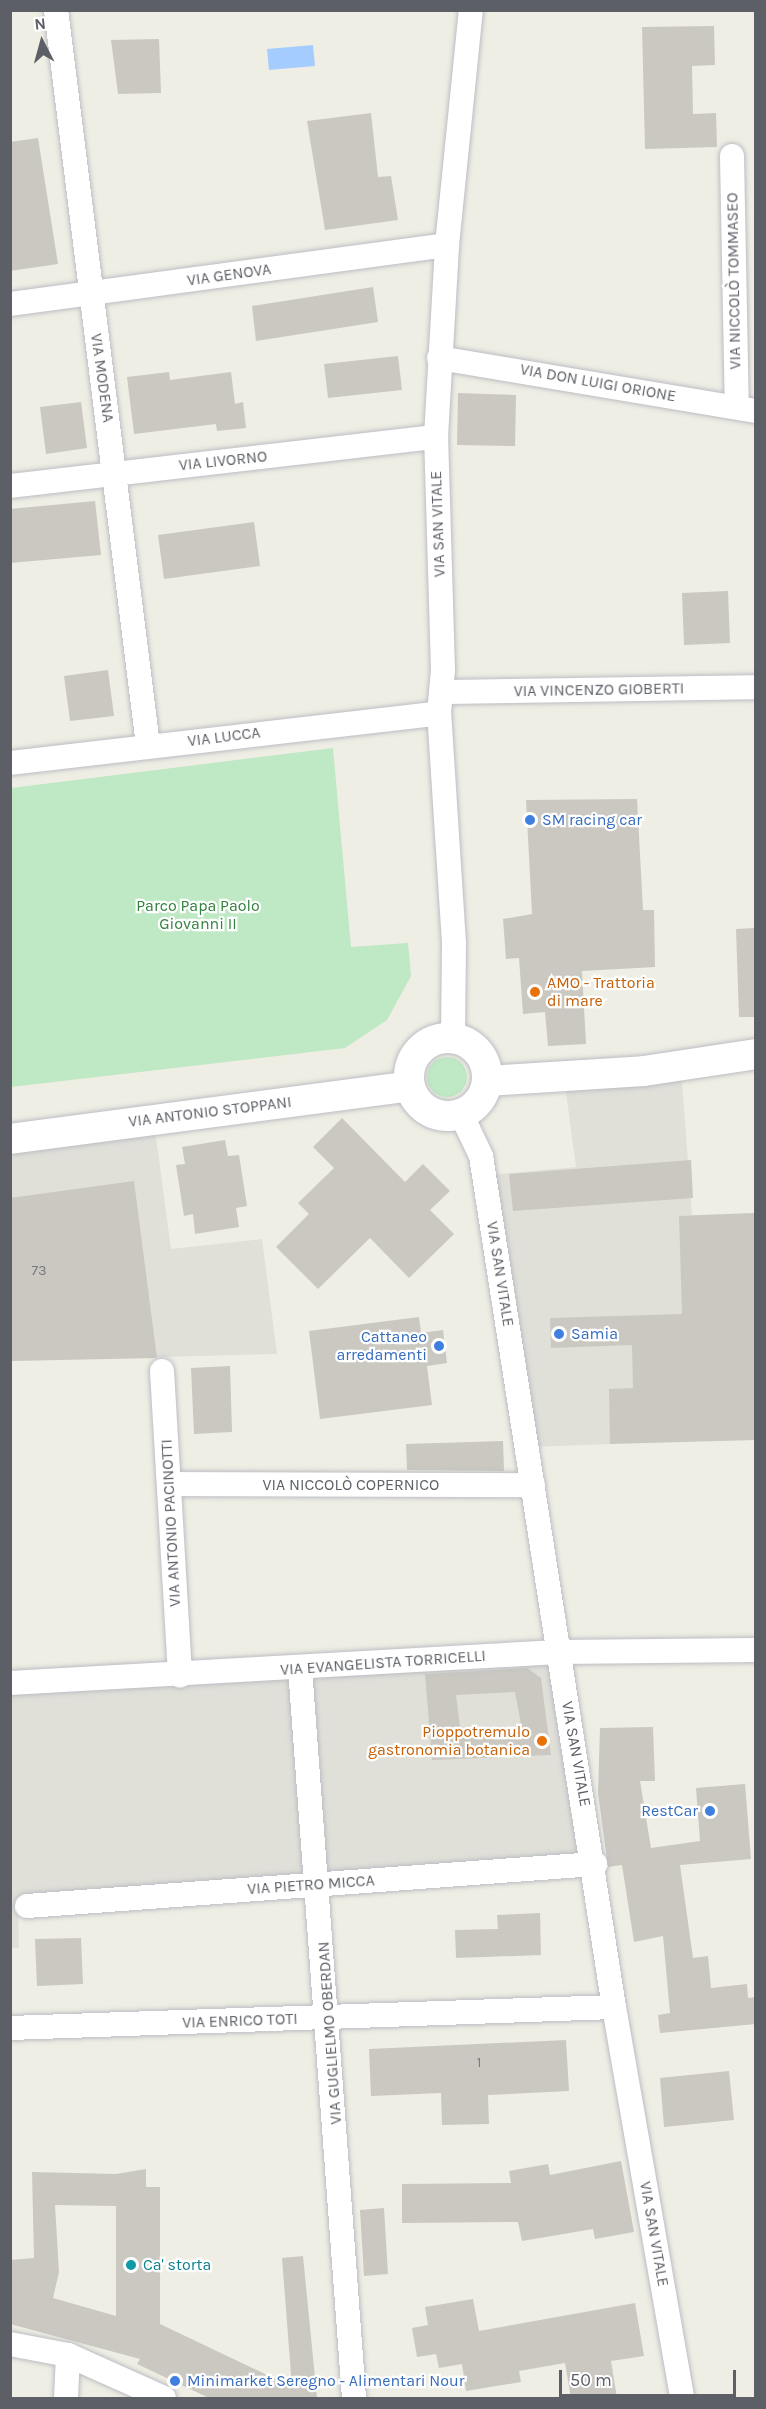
<!DOCTYPE html>
<html>
<head>
<meta charset="utf-8">
<style>
	body { margin:0 }
	#map { position:relative; width:766px; height:2409px; overflow:hidden; background:#efeee4; font-family:Karla,sans-serif }
	div>[style] { position:absolute }
	[style*='--x'] { left:calc(var(--x)*1px); top:calc(var(--y)*1px); width:calc(var(--w)*1px); rotate:calc(var(--a)*1deg) }
	.industrial>* { inset:0; background:#e0e0d9 }
	.green>* { inset:0; background:#bfe8c4 }
	.round { border-radius:50% }
	.water>* { inset:0; background:#a5ccff }
	.building>* { inset:0; background:#cac8c1 }
	.roads { filter:drop-shadow(0 0 2px #bcbdc4) drop-shadow(0 0 2px #bcbdc4) }
	.minor>* { height:24px; margin:-12px; padding:0 12px; transform-origin:12px; border-radius:12px; background:#fff }
	.tertiary>* { height:30px; margin:-15px; padding:0 15px; transform-origin:15px; border-radius:15px; background:#fff }
	.tertiary>.ring { margin:-15px; padding:0; box-sizing:content-box; background:none; border:30px solid #fff; border-radius:50% }
	.dots>* { width:16px; height:16px; translate:-50% -50%; box-sizing:border-box; border:3px solid #fff; border-radius:50% }
	span { translate:-50% -50%; white-space:nowrap; text-align:center; line-height:1.15; -webkit-text-stroke:4.5px #fff; paint-order:stroke }
	.number-label { font-size:14px; color:#78797d }
	.number-label span { -webkit-text-stroke-width:0 }
	.street-label { font-size:16px; color:#5c5f66 }
	.shop-label { font-size:16px; color:#366cbe }
	.left { translate:0 -50%; text-align:left }
	.right { translate:-100% -50%; text-align:right }
	.park-label { font-size:16px; color:#30823d }
	.food-label { font-size:16px; color:#c56008 }
	.culture-label { font-size:16px; color:#0d838f }
	.frame { position:absolute; inset:0; border:12px solid #5c5f66; pointer-events:none }
	.north { position:absolute; left:12px; top:12px; width:60px; height:60px; -webkit-text-stroke:4px #fff; paint-order:stroke; rotate:354deg; font-size:16px; font-weight:700; line-height:24px; text-align:center; color:#5c5f66 }
	.north::after { content:''; display:block; margin:auto; width:21px; height:27px; background:#5c5f66; clip-path:polygon(50% 0,100% 100%,50% 72%,0 100%) }
	.scale { position:absolute; left:559px; top:2370px; width:177px; height:27px; box-sizing:border-box; border:3px solid #5c5f66; border-top:0; padding-left:8px; font-size:18px; line-height:21px; white-space:nowrap; color:#5c5f66; -webkit-text-stroke:4px #fff; paint-order:stroke }
</style>
</head>
<body>
<div id="map">
	<div class="industrial">
		<div style="clip-path:polygon(681px 1068px,692px 1215px,755px 1213px,610px 1444px,532px 1447px,488px 1175px,576px 1167px,564px 1078px)"></div>
		<div style="clip-path:polygon(154px 1122px,171px 1249px,262px 1239px,277px 1354px,11px 1361px,10px 1141px)"></div>
		<div style="clip-path:polygon(557px 1655px,593px 1863px,18px 1904px,19px 1948px,11px 1948px,11px 1687px)"></div>
	</div>
	<div class="green">
		<div style="clip-path:polygon(333px 748px,351px 947px,408px 943px,411px 976px,387px 1020px,345px 1048px,11px 1087px,11px 788px)"></div>
		<div class="round" style="left:427px;top:1057px;width:40px;height:40px"></div>
	</div>
	<div class="water">
		<div style="clip-path:polygon(313px 45px,315px 66px,269px 70px,267px 49px)"></div>
	</div>
	<div class="building">
		<div style="clip-path:polygon(714px 26px,715px 65px,692px 66px,693px 114px,716px 113px,717px 147px,645px 149px,642px 27px)"></div>
		<div style="clip-path:polygon(159px 39px,161px 93px,118px 94px,111px 40px)"></div>
		<div style="clip-path:polygon(371px 113px,378px 177px,391px 176px,398px 220px,325px 230px,307px 121px)"></div>
		<div style="clip-path:polygon(38px 138px,58px 264px,10px 271px,10px 142px)"></div>
		<div style="clip-path:polygon(373px 287px,378px 322px,256px 341px,252px 306px)"></div>
		<div style="clip-path:polygon(398px 356px,402px 390px,328px 398px,324px 364px)"></div>
		<div style="clip-path:polygon(169px 372px,170px 380px,231px 372px,235px 404px,243px 402px,246px 428px,217px 431px,216px 424px,134px 434px,127px 377px)"></div>
		<div style="clip-path:polygon(458px 393px,516px 395px,515px 446px,457px 445px)"></div>
		<div style="clip-path:polygon(81px 402px,87px 448px,46px 454px,40px 407px)"></div>
		<div style="clip-path:polygon(95px 501px,101px 555px,10px 563px,10px 509px)"></div>
		<div style="clip-path:polygon(254px 522px,260px 566px,164px 579px,158px 535px)"></div>
		<div style="clip-path:polygon(728px 591px,730px 643px,684px 645px,682px 593px)"></div>
		<div style="clip-path:polygon(108px 670px,114px 716px,70px 721px,64px 676px)"></div>
		<div style="clip-path:polygon(637px 799px,643px 910px,654px 910px,655px 967px,582px 971px,586px 1044px,548px 1046px,545px 1012px,523px 1014px,519px 958px,506px 959px,503px 919px,532px 914px,526px 800px)"></div>
		<div style="clip-path:polygon(756px 928px,756px 1017px,739px 1017px,736px 929px)"></div>
		<div style="clip-path:polygon(342px 1118px,405px 1182px,423px 1164px,450px 1191px,430px 1210px,454px 1234px,409px 1278px,370px 1238px,318px 1289px,276px 1247px,309px 1214px,298px 1203px,334px 1168px,313px 1147px)"></div>
		<div style="clip-path:polygon(225px 1140px,228px 1156px,239px 1155px,247px 1206px,236px 1208px,239px 1227px,195px 1234px,193px 1214px,184px 1216px,176px 1165px,185px 1164px,182px 1147px)"></div>
		<div style="clip-path:polygon(691px 1160px,693px 1198px,513px 1211px,509px 1174px)"></div>
		<div style="clip-path:polygon(134px 1181px,157px 1358px,10px 1361px,10px 1198px)"></div>
		<div style="clip-path:polygon(756px 1213px,756px 1440px,610px 1444px,609px 1389px,633px 1388px,632px 1345px,551px 1348px,550px 1318px,682px 1314px,679px 1216px)"></div>
		<div style="clip-path:polygon(419px 1317px,421px 1333px,443px 1330px,447px 1363px,427px 1366px,432px 1405px,320px 1419px,309px 1331px)"></div>
		<div style="clip-path:polygon(230px 1366px,232px 1432px,194px 1434px,191px 1368px)"></div>
		<div style="clip-path:polygon(503px 1441px,504px 1471px,407px 1470px,406px 1444px)"></div>
		<div style="clip-path:polygon(evenodd,527px 1668px,541px 1678px,551px 1755px,432px 1760px,425px 1674px,527px 1668px,515px 1692px,522px 1730px,461px 1734px,456px 1695px,515px 1692px)"></div>
		<div style="clip-path:polygon(653px 1727px,655px 1781px,640px 1781px,651px 1848px,700px 1841px,696px 1788px,745px 1784px,751px 1859px,680px 1865px,693px 1958px,708px 1956px,711px 1988px,747px 1984px,748px 1998px,756px 1997px,756px 2024px,660px 2033px,658px 2015px,670px 2013px,663px 1936px,634px 1942px,622px 1865px,608px 1867px,598px 1793px,600px 1728px)"></div>
		<div style="clip-path:polygon(540px 1913px,541px 1955px,456px 1958px,455px 1930px,498px 1929px,497px 1915px)"></div>
		<div style="clip-path:polygon(81px 1938px,83px 1984px,37px 1986px,35px 1939px)"></div>
		<div style="clip-path:polygon(566px 2040px,569px 2091px,488px 2095px,489px 2124px,442px 2125px,441px 2093px,371px 2096px,369px 2049px)"></div>
		<div style="clip-path:polygon(729px 2071px,734px 2120px,664px 2127px,660px 2078px)"></div>
		<div style="clip-path:polygon(621px 2161px,634px 2232px,595px 2239px,593px 2229px,522px 2241px,518px 2222px,402px 2223px,402px 2184px,511px 2183px,509px 2171px,548px 2164px,550px 2175px)"></div>
		<div style="clip-path:polygon(evenodd,146px 2169px,146px 2187px,160px 2187px,160px 2324px,292px 2387px,282px 2258px,303px 2256px,317px 2398px,209px 2398px,137px 2364px,140px 2359px,10px 2324px,10px 2260px,34px 2258px,32px 2172px,116px 2174px,146px 2169px,55px 2205px,116px 2206px,116px 2316px,53px 2298px,59px 2272px,55px 2205px)"></div>
		<div style="clip-path:polygon(384px 2208px,388px 2274px,364px 2276px,360px 2210px)"></div>
		<div style="clip-path:polygon(473px 2299px,479px 2331px,635px 2303px,644px 2356px,611px 2361px,617px 2398px,571px 2398px,565px 2363px,519px 2371px,521px 2382px,466px 2391px,462px 2364px,439px 2368px,436px 2354px,417px 2357px,412px 2328px,428px 2325px,425px 2307px)"></div>
	</div>
	<div class="roads">
		<div class="minor">
			<div style="--x:56;--y:10;--w:741;--a:82.87"></div>
			<div style="--x:732;--y:156;--w:251;--a:88.9"></div>
			<div style="--x:10;--y:304;--w:441;--a:-7.7"></div>
			<div style="--x:439;--y:358;--w:321;--a:9.5"></div>
			<div style="--x:10;--y:486;--w:429;--a:-6.6"></div>
			<div style="--x:443;--y:692;--w:313;--a:-0.9"></div>
			<div style="--x:10;--y:763;--w:432;--a:-6.6"></div>
			<div style="--x:453;--y:1038;--w:95;--a:-89.4"></div>
			<div style="--x:454;--y:943;--w:230;--a:-93.7"></div>
			<div style="--x:439;--y:713;--w:43;--a:-84.7"></div>
			<div style="--x:443;--y:670;--w:233;--a:-91.7"></div>
			<div style="--x:436;--y:437;--w:192;--a:-86.7"></div>
			<div style="--x:447;--y:245;--w:236;--a:-84.2"></div>
			<div style="--x:461;--y:1114;--w:47;--a:64.5"></div>
			<div style="--x:481;--y:1156;--w:861;--a:81.12"></div>
			<div style="--x:614;--y:2007;--w:397;--a:80.1"></div>
			<div style="--x:162;--y:1371;--w:305;--a:86.6"></div>
			<div style="--x:169;--y:1484;--w:364;--a:0.2"></div>
			<div style="--x:300;--y:1668;--w:732;--a:85.77"></div>
			<div style="--x:10;--y:1683;--w:549;--a:-3.24"></div>
			<div style="--x:558;--y:1652;--w:198;--a:-0.6"></div>
			<div style="--x:27;--y:1906;--w:570;--a:-4.23"></div>
			<div style="--x:10;--y:2028;--w:604;--a:-1.99"></div>
			<div style="--x:10;--y:2344;--w:59;--a:10.7"></div>
			<div style="--x:68;--y:2355;--w:105;--a:24.1"></div>
			<div style="--x:66;--y:2398;--w:43;--a:-87.3"></div>
		</div>
		<div class="tertiary">
			<div class="ring" style="left:409px;top:1038px;width:48px;height:48px"></div>
			<div style="--x:487;--y:1081;--w:157;--a:-3.6"></div>
			<div style="--x:644;--y:1071;--w:113;--a:-8.6"></div>
			<div style="--x:10;--y:1139;--w:403;--a:-7.5"></div>
		</div>
	</div>
	<div class="dots">
		<div style="left:530px;top:820px;background:#3f7fe0"></div>
		<div style="left:535px;top:992px;background:#e8710a"></div>
		<div style="left:559px;top:1334px;background:#3f7fe0"></div>
		<div style="left:439px;top:1346px;background:#3f7fe0"></div>
		<div style="left:542px;top:1741px;background:#e8710a"></div>
		<div style="left:710px;top:1811px;background:#3f7fe0"></div>
		<div style="left:131px;top:2265px;background:#0f9aa8"></div>
		<div style="left:175px;top:2381px;background:#3f7fe0"></div>
	</div>
	<div class="number-label">
		<span style="left:39px;top:1271px">73</span>
		<span style="left:479px;top:2063px">1</span>
	</div>
	<div class="street-label">
		<span style="left:229px;top:275px;rotate:-8deg">VIA GENOVA</span>
		<span style="left:734px;top:281px;rotate:-91deg">VIA NICCOLÒ TOMMASEO</span>
		<span style="left:102px;top:378px;rotate:82deg">VIA MODENA</span>
		<span style="left:598px;top:383px;rotate:10deg">VIA DON LUIGI ORIONE</span>
		<span style="left:223px;top:461px;rotate:-6deg">VIA LIVORNO</span>
		<span style="left:438px;top:524px;rotate:-92deg">VIA SAN VITALE</span>
		<span style="left:599px;top:690px;rotate:-1deg">VIA VINCENZO GIOBERTI</span>
		<span style="left:224px;top:737px;rotate:-7deg">VIA LUCCA</span>
		<span style="left:210px;top:1112px;rotate:-7deg">VIA ANTONIO STOPPANI</span>
		<span style="left:500px;top:1274px;rotate:81deg">VIA SAN VITALE</span>
		<span style="left:351px;top:1485px">VIA NICCOLÒ COPERNICO</span>
		<span style="left:171px;top:1523px;rotate:-93deg">VIA ANTONIO PACINOTTI</span>
		<span style="left:383px;top:1663px;rotate:-4deg">VIA EVANGELISTA TORRICELLI</span>
		<span style="left:576px;top:1754px;rotate:80deg">VIA SAN VITALE</span>
		<span style="left:311px;top:1885px;rotate:-4deg">VIA PIETRO MICCA</span>
		<span style="left:240px;top:2021px;rotate:-2deg">VIA ENRICO TOTI</span>
		<span style="left:330px;top:2033px;rotate:-94deg">VIA GUGLIELMO OBERDAN</span>
		<span style="left:654px;top:2234px;rotate:80deg">VIA SAN VITALE</span>
	</div>
	<div class="shop-label">
		<span class="left" style="left:542px;top:820px">SM racing car</span>
		<span class="left" style="left:571px;top:1334px">Samia</span>
		<span class="right" style="left:427px;top:1346px">Cattaneo<br>arredamenti</span>
		<span class="right" style="left:698px;top:1811px">RestCar</span>
		<span class="left" style="left:187px;top:2381px">Minimarket Seregno - Alimentari Nour</span>
	</div>
	<div class="park-label">
		<span style="left:198px;top:915px">Parco Papa Paolo<br>Giovanni II</span>
	</div>
	<div class="food-label">
		<span class="left" style="left:547px;top:992px">AMO - Trattoria<br>di mare</span>
		<span class="right" style="left:530px;top:1741px">Pioppotremulo<br>gastronomia botanica</span>
	</div>
	<div class="culture-label">
		<span class="left" style="left:143px;top:2265px">Ca' storta</span>
	</div>
	<div class="frame"></div>
	<div class="north">N</div>
	<div class="scale">50 m</div>
</div>
</body>
</html>
